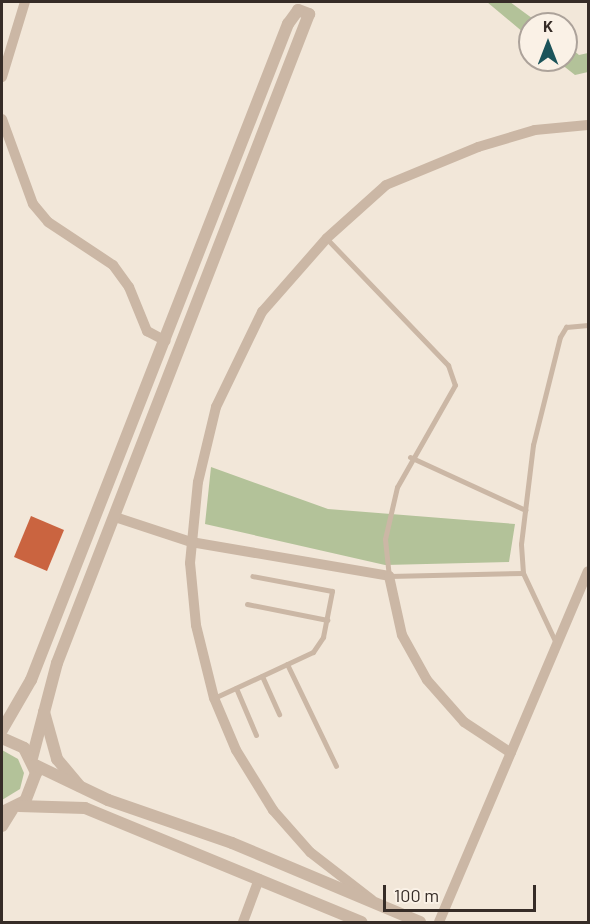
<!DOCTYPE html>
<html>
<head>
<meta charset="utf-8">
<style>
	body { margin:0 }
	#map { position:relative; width:590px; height:924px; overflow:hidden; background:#f2e7d9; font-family:Barlow,sans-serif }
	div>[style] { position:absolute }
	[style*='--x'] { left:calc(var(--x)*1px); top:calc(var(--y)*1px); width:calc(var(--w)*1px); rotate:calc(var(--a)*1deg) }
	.green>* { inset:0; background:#b3c299 }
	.building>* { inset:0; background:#ca6440 }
	.service>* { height:5px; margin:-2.5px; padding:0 2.5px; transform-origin:2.5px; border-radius:2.5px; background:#cbb7a5 }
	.minor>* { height:10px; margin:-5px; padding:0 5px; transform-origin:5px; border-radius:5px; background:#cbb7a5 }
	.tertiary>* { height:12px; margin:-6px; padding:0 6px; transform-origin:6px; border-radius:6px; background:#cbb7a5 }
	span { translate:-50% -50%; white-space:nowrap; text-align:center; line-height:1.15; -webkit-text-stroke:5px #faf1e6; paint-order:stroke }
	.frame { position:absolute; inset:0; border:3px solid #362c27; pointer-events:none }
	.north { position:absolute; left:518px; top:12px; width:60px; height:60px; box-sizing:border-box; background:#faf1e6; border:2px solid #aca29a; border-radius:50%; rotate:0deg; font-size:16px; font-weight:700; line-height:24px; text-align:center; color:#362c27 }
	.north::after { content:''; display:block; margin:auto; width:21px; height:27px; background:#1b5359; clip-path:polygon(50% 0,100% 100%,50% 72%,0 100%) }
	.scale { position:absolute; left:383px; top:885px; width:153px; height:27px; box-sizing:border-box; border:3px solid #362c27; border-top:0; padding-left:8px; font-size:18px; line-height:21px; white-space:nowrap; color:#362c27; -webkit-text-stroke:4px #faf1e6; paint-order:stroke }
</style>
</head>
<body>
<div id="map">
	<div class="green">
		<div style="clip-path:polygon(487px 2px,510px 2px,540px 24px,530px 24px,530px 38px)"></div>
		<div style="clip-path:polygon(566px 44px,579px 55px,588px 53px,588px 72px,575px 75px,556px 60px,566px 60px)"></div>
		<div style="clip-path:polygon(211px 467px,328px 509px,515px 524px,509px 562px,385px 565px,205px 524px)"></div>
		<div style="clip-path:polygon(2px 750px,18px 759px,24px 773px,20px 789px,2px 800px)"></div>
	</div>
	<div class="building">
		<div style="clip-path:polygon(31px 516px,64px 530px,47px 571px,14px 557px)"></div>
	</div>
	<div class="service">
		<div style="--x:327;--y:239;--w:175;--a:46.2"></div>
		<div style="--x:448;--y:365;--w:21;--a:71"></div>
		<div style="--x:455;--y:385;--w:117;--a:119.6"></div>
		<div style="--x:397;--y:487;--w:53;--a:103"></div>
		<div style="--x:385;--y:539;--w:37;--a:84"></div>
		<div style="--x:389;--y:576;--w:134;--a:-1.3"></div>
		<div style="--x:410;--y:457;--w:127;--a:24.7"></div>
		<div style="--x:247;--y:604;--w:82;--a:11.3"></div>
		<div style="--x:556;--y:643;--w:77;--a:-115.2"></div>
		<div style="--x:523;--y:573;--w:29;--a:-94"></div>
		<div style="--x:521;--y:544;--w:100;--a:-83.1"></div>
		<div style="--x:533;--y:445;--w:111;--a:-76"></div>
		<div style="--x:560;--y:337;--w:12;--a:-59"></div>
		<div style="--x:566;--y:327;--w:22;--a:-5"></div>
		<div style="--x:287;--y:664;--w:113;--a:64.3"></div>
		<div style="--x:262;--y:676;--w:42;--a:65.9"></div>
		<div style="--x:236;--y:688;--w:51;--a:66.9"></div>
		<div style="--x:214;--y:698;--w:109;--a:-24.9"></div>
		<div style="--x:313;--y:652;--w:18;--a:-56"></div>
		<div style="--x:323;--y:637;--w:47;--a:-78.9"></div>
		<div style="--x:332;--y:591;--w:81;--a:-169.4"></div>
	</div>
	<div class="minor">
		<div style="--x:2;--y:77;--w:78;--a:-73"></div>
		<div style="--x:2;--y:119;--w:90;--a:70"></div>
		<div style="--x:33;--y:204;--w:23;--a:50"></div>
		<div style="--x:48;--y:222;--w:78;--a:33.5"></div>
		<div style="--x:113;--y:265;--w:27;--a:54"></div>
		<div style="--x:129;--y:287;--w:48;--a:67.8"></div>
		<div style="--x:147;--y:331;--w:21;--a:28"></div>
		<div style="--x:115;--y:517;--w:80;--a:18.2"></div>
		<div style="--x:191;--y:542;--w:201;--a:9.7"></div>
		<div style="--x:389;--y:576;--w:60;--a:77.6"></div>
		<div style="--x:402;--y:635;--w:51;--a:60.9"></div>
		<div style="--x:427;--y:680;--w:56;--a:48.6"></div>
		<div style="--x:464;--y:722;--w:56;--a:33.4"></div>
		<div style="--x:372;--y:900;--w:78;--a:-142.3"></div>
		<div style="--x:310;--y:852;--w:56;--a:-131.4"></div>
		<div style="--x:273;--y:810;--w:70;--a:-121.7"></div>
		<div style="--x:236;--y:750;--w:56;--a:-112.9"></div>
		<div style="--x:214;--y:698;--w:75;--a:-103.9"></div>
		<div style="--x:196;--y:625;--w:62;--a:-95.5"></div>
		<div style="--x:190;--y:563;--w:81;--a:-84.4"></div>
		<div style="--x:198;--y:482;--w:77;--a:-76.5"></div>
		<div style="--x:216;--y:407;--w:106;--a:-64.2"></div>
		<div style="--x:262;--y:312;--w:98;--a:-48.7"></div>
		<div style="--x:327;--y:238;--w:79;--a:-41.9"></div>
		<div style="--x:386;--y:185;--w:100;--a:-22.4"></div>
		<div style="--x:478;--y:147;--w:59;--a:-16.6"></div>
		<div style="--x:535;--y:130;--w:53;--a:-5.4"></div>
		<div style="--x:243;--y:922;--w:46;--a:-69.6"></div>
		<div style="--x:439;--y:922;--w:381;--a:-67"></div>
	</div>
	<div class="tertiary">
		<div style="--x:44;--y:712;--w:49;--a:74.5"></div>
		<div style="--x:57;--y:759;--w:35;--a:50"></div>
		<div style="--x:2;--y:730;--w:58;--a:-59.9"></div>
		<div style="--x:31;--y:680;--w:705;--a:-68.61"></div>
		<div style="--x:288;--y:24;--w:17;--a:-54"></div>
		<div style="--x:298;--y:10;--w:12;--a:20"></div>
		<div style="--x:309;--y:14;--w:696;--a:111.22"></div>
		<div style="--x:57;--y:663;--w:98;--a:104.7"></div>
		<div style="--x:2;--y:738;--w:24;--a:24"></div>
		<div style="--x:24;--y:748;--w:28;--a:64"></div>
		<div style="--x:36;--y:773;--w:30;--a:111"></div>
		<div style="--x:25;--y:801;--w:25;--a:154"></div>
		<div style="--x:35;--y:765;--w:81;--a:25.6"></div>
		<div style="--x:108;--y:800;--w:131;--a:19.1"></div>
		<div style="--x:232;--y:843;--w:204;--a:22.8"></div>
		<div style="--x:19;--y:806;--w:66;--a:1.7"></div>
		<div style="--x:85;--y:808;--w:299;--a:22.4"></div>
		<div style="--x:2;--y:826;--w:19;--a:-58"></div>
	</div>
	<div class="frame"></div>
	<div class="north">K</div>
	<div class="scale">100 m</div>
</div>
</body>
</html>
